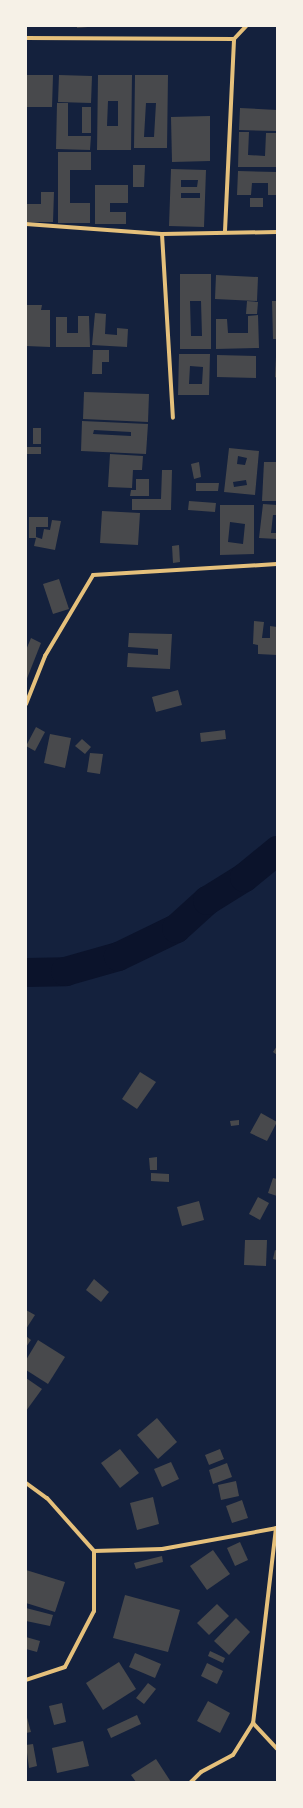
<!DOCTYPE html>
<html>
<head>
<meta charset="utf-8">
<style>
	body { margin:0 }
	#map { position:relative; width:303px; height:1808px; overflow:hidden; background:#14213d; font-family:"Golos Text",sans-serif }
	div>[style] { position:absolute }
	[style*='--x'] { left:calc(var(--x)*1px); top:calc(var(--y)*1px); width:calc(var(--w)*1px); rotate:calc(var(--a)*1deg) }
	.river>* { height:29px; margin:-14.5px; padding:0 14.5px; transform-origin:14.5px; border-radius:14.5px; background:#0b132b }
	.building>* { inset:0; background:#48494c }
	.minor>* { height:4px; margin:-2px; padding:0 2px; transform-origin:2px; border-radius:2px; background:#e5c07b }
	span { translate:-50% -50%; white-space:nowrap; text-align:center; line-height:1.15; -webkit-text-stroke:3px #f6f1e7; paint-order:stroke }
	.frame { position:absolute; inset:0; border:27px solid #f6f1e7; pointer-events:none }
</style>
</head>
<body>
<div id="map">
	<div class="river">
		<div style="--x:26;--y:972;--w:39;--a:-1"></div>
		<div style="--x:65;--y:971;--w:55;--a:-15.8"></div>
		<div style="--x:118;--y:956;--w:64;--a:-25.8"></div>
		<div style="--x:176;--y:928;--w:42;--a:-42.1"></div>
		<div style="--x:207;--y:900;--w:44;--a:-31.9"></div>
		<div style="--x:244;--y:877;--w:43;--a:-39.3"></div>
	</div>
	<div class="building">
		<div style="clip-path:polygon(77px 26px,88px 26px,88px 27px,77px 28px)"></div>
		<div style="clip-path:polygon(26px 75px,53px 75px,52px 107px,26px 107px)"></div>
		<div style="clip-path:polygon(59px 75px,92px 76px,91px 103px,58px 102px)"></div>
		<div style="clip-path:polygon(evenodd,98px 75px,132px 75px,131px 150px,97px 150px,98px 75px,108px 101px,118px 101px,118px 126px,107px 126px,108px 101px)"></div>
		<div style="clip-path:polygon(evenodd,135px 75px,168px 75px,167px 148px,134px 148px,135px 75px,146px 103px,156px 103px,154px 137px,144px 137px,146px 103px)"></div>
		<div style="clip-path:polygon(57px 103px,68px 103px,68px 136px,91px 136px,90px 150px,56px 149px)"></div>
		<div style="clip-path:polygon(82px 107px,91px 107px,91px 133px,82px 133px)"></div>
		<div style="clip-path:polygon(240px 108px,277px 110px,276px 131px,239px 130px)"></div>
		<div style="clip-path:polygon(210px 116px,210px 161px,172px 162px,171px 117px)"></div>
		<div style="clip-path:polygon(239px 132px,249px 132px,248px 155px,265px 156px,266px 133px,277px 133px,277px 167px,238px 167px)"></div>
		<div style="clip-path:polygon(58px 152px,91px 152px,91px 170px,70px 170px,70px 203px,90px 203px,90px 223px,58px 223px)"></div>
		<div style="clip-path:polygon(133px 165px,145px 165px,144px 187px,133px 187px)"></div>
		<div style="clip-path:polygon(evenodd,171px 169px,206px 170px,204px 227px,169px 226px,171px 169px,181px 180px,198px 180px,197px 187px,181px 187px,181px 180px,171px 169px,181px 193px,200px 193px,200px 198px,181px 198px,181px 193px)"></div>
		<div style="clip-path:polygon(238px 171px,277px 172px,277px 195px,268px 195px,268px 183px,252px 183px,251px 195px,237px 195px)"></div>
		<div style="clip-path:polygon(95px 185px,128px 185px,128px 203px,110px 203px,110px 212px,126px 212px,126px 224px,95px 224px)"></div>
		<div style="clip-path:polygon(41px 192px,54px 192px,53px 222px,26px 222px,26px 204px,41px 204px)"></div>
		<div style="clip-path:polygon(250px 198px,263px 198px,263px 207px,250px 207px)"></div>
		<div style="clip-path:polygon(evenodd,180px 274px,211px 274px,211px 349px,180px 349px,180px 274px,190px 301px,201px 301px,202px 336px,191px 336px,190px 301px)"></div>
		<div style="clip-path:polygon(216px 275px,258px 277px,257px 301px,215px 299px)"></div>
		<div style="clip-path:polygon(247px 301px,258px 302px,257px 314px,246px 314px)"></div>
		<div style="clip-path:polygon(272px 301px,277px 301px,277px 339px,273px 339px)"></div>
		<div style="clip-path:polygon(26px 305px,42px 305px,41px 310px,50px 310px,50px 347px,26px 346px)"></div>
		<div style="clip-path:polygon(95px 313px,106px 314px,105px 334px,117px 335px,117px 328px,128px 329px,127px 347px,92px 345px)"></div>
		<div style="clip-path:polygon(258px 315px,259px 348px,216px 349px,216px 319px,227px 319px,228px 333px,248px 333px,248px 316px)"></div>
		<div style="clip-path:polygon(78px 316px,89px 316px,90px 347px,56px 347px,56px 317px,67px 317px,67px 333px,78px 333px)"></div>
		<div style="clip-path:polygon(93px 350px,109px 350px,109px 362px,102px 362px,102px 374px,92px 374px)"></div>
		<div style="clip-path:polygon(evenodd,179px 354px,210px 354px,209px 395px,178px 395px,179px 354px,190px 366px,203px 367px,202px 384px,189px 384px,190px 366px)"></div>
		<div style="clip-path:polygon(217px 355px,256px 356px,256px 378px,217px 377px)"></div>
		<div style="clip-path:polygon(276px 357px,277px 357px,277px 378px,275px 377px)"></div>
		<div style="clip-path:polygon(84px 392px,149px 394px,148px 422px,83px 419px)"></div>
		<div style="clip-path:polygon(evenodd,82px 421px,148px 424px,146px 454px,81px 451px,82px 421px,94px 430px,131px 432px,131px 436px,93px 434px,94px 430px)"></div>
		<div style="clip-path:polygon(33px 428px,41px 428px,41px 444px,33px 444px)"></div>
		<div style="clip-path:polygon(26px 447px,41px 447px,41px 454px,26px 454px)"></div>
		<div style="clip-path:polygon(evenodd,229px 448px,259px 451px,255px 495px,224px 492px,229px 448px,238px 456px,247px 458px,245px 465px,237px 464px,238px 456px,229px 448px,246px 480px,247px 485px,234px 487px,233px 482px,246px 480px)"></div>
		<div style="clip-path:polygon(110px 454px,143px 456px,142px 470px,133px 470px,132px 488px,108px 487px)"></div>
		<div style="clip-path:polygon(199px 462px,201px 477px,194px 479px,191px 464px)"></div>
		<div style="clip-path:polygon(264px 462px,277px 462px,277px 501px,262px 501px)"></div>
		<div style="clip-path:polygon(162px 470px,172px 470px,171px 510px,132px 510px,132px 499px,161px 499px)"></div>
		<div style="clip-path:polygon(136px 479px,149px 479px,149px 496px,130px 496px,131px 490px,136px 490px)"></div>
		<div style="clip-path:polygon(196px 483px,219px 483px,218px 491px,196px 491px)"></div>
		<div style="clip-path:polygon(189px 501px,216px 503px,215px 512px,188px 510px)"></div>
		<div style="clip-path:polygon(263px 504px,277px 505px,277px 515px,273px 515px,271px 533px,277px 533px,277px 539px,259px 538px)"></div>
		<div style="clip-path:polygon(evenodd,220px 505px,254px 505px,254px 554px,220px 555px,220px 505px,230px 522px,245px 524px,243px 544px,228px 542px,230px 522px)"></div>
		<div style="clip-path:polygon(102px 511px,140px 513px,138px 545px,100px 543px)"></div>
		<div style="clip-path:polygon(29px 517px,48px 517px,48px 527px,36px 527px,36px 537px,42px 539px,44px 529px,50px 530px,52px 520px,61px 521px,55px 550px,34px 546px,36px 538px,29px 538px)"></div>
		<div style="clip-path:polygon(179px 545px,180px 562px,173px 563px,172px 546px)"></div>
		<div style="clip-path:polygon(59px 579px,69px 609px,53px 614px,43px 584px)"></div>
		<div style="clip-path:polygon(254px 621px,264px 622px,262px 638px,270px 638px,270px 626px,277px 627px,277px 655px,258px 654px,258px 645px,253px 644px)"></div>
		<div style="clip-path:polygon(129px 633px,172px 634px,170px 669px,127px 667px,128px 653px,158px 655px,158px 649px,128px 647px)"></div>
		<div style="clip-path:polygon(31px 638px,41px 643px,26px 681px,26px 650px)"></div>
		<div style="clip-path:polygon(178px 690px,182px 705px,156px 712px,152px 697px)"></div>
		<div style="clip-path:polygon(36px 727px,45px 732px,35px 751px,26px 746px)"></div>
		<div style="clip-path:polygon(225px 730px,226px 739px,201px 742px,200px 733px)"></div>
		<div style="clip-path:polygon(50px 734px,71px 738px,65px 768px,44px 763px)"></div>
		<div style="clip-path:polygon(82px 739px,91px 747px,85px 754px,75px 746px)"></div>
		<div style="clip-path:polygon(90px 753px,103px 754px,100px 774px,87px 772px)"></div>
		<div style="clip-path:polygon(277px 1046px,277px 1055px,273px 1052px)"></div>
		<div style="clip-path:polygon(140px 1072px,156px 1082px,137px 1109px,122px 1099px)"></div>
		<div style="clip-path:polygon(261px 1113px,277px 1122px,267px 1141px,250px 1133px)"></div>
		<div style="clip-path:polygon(239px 1120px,239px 1125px,231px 1126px,230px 1121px)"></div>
		<div style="clip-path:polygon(157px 1157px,157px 1170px,150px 1170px,149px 1158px)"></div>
		<div style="clip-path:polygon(151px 1173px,169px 1174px,169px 1182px,151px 1181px)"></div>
		<div style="clip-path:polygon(273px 1178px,277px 1179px,277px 1196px,268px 1193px)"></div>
		<div style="clip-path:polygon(258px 1197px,269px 1203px,260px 1220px,249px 1214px)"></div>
		<div style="clip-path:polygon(199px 1201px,204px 1220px,182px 1226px,177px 1207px)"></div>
		<div style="clip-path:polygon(245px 1240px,267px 1240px,266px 1266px,244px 1265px)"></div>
		<div style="clip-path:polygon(275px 1250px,277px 1251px,277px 1260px,273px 1259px)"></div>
		<div style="clip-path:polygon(94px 1279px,109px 1292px,101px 1302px,86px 1290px)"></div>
		<div style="clip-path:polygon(26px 1310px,35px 1315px,26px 1329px)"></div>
		<div style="clip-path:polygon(26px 1336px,31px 1340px,26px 1347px)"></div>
		<div style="clip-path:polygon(38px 1340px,65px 1357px,48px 1384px,26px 1370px,26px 1360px)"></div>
		<div style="clip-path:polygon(26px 1378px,42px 1389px,26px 1411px)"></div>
		<div style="clip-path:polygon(157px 1418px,177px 1442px,158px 1459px,137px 1435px)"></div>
		<div style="clip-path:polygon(120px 1449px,139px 1473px,120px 1488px,101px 1463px)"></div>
		<div style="clip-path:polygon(220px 1449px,224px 1459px,209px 1465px,205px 1455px)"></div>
		<div style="clip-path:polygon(171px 1462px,179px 1479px,162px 1487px,154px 1469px)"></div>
		<div style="clip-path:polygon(227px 1463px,232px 1477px,213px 1484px,209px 1470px)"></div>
		<div style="clip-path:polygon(236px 1481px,239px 1496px,221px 1500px,218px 1485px)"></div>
		<div style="clip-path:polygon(153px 1497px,159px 1524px,137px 1530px,130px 1503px)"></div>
		<div style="clip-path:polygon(242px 1500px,248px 1518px,232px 1523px,226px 1506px)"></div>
		<div style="clip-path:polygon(240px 1542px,248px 1560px,235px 1566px,227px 1548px)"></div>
		<div style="clip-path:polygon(213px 1550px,230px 1574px,207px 1590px,190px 1566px)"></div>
		<div style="clip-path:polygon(162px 1556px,163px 1562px,136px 1569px,134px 1563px)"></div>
		<div style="clip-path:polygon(26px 1570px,65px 1582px,55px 1612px,26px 1603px)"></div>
		<div style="clip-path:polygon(125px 1595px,180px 1610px,168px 1652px,113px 1638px)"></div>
		<div style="clip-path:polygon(217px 1604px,229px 1616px,209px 1635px,197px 1623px)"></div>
		<div style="clip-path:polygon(26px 1608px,53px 1615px,50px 1626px,26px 1621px)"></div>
		<div style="clip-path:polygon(236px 1618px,250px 1632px,229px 1655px,214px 1641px)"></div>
		<div style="clip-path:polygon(26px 1637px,40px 1641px,37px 1652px,26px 1649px)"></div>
		<div style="clip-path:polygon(210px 1651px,225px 1658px,223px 1663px,208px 1656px)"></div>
		<div style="clip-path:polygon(135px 1653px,161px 1664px,155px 1678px,129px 1667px)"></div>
		<div style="clip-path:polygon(119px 1662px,136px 1689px,103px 1710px,86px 1683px)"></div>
		<div style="clip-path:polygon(207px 1663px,223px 1671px,217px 1684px,201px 1676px)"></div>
		<div style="clip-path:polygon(148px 1683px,156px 1689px,144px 1704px,136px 1698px)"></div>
		<div style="clip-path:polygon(208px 1701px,230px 1713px,220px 1733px,197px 1721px)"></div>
		<div style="clip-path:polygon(62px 1703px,66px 1722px,54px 1725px,49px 1706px)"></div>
		<div style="clip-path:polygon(26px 1714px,31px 1732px,26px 1733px)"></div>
		<div style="clip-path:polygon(137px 1715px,141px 1724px,111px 1738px,107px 1729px)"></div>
		<div style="clip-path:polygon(83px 1741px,89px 1766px,57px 1773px,52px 1748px)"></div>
		<div style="clip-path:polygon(33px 1744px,37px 1766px,29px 1768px,26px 1745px)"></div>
		<div style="clip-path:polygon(156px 1759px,171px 1782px,136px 1782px,131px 1775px)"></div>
	</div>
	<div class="minor">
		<div style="--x:26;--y:38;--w:208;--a:0.3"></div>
		<div style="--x:26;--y:224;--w:136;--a:4.2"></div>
		<div style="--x:162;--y:234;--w:115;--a:-1"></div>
		<div style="--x:225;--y:231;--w:192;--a:-87.3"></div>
		<div style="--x:234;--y:39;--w:18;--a:-47"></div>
		<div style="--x:162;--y:234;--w:184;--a:86.6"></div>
		<div style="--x:26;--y:704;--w:52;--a:-68.4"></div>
		<div style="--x:45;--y:656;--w:94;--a:-59.3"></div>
		<div style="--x:93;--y:575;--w:184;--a:-3.4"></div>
		<div style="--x:26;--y:1483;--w:26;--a:36"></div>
		<div style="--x:47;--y:1498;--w:71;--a:48.4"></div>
		<div style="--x:94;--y:1551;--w:60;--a:90"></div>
		<div style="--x:94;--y:1611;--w:63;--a:117.4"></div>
		<div style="--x:65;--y:1667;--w:41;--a:161.6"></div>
		<div style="--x:276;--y:1528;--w:196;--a:96.7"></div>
		<div style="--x:253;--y:1723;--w:35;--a:47"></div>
		<div style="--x:94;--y:1551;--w:68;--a:-1.7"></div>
		<div style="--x:162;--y:1549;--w:117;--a:-10.3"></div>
		<div style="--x:191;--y:1782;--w:14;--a:-45"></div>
		<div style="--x:201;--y:1772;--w:36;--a:-28"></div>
		<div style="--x:233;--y:1755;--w:38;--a:-58"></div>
	</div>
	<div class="frame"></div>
</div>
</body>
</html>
